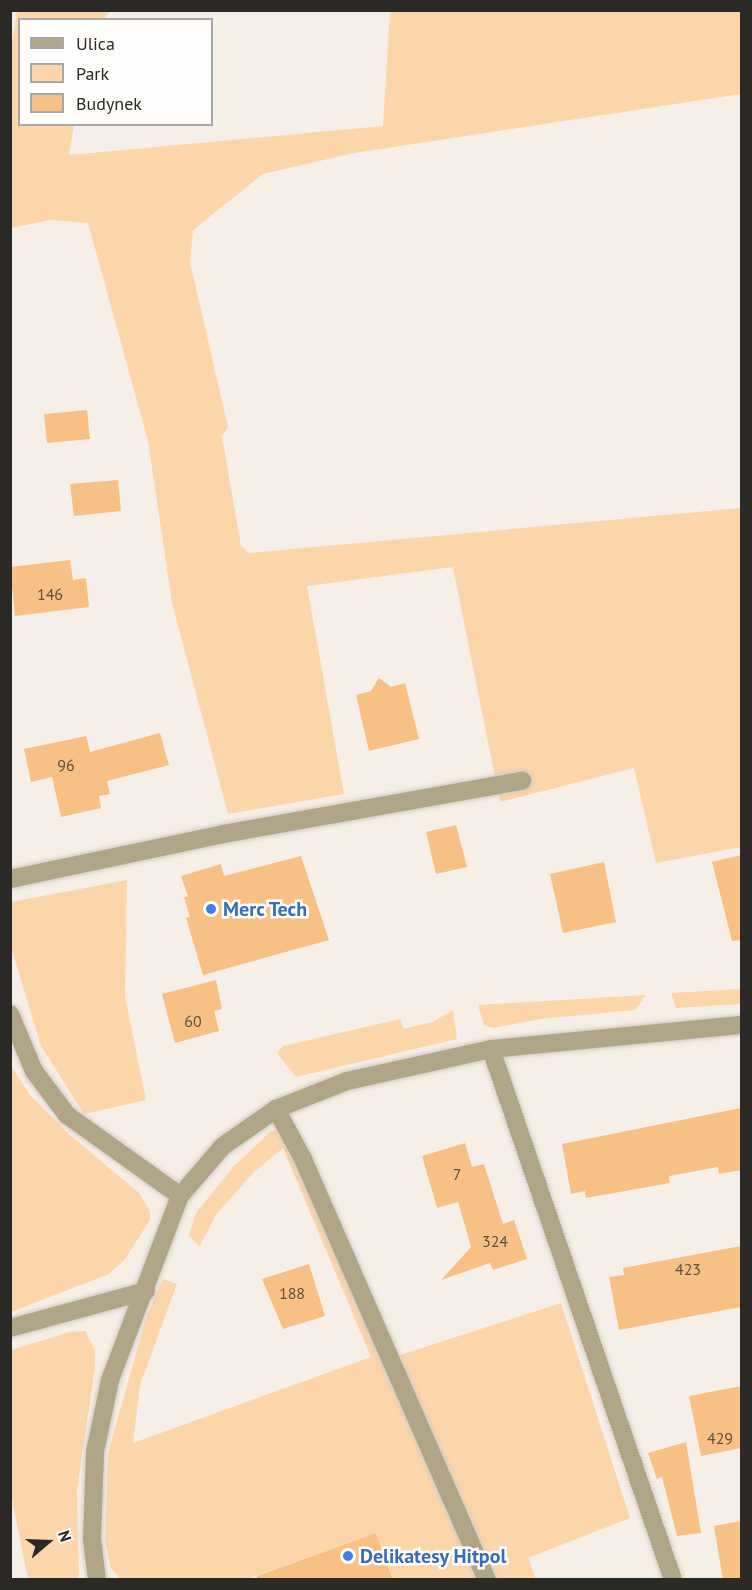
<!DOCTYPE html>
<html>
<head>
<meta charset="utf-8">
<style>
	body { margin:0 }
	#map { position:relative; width:752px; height:1590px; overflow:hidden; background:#f6efe7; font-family:"PT Sans",sans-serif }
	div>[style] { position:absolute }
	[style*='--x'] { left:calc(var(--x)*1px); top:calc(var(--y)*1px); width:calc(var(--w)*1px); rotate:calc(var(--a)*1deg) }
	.green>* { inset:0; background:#fcd5aa }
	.building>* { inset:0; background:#f7c084 }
	.roads { filter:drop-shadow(0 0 2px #d1cbc4) drop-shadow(0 0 2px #d1cbc4) }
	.minor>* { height:18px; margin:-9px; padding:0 9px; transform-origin:9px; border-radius:9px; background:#afa687 }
	.dots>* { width:16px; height:16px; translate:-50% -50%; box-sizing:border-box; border:3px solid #fffdfb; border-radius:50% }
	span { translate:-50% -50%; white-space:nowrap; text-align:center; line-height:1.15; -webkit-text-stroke:5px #fffdfb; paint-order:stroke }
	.number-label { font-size:16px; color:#5e4f3e }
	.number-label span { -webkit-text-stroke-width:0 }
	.shop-label { font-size:20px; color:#366cbe; font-weight:700 }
	.left { translate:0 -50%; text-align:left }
	.frame { position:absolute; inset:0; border:12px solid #2b2926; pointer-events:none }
	.legend { position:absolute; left:18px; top:18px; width:195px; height:108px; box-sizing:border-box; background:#fffdfb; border:2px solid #aaa8a6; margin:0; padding:8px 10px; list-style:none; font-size:18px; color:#2b2926 }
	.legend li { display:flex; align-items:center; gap:12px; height:30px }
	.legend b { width:30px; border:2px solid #aaa8a6 }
	.north { position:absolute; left:18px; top:1512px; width:60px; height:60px; -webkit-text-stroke:4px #fffdfb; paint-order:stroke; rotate:71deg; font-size:16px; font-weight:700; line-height:24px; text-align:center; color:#2b2926 }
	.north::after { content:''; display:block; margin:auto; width:21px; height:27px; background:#2b2926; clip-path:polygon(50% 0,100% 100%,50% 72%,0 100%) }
</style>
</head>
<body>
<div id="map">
	<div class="green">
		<div style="clip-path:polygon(17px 11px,110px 11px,104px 19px,20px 20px,20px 124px,74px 125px,69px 155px,383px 126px,390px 11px,741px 11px,741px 94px,354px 153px,263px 174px,193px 230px,190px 262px,228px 427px,222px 436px,241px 546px,249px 553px,741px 508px,741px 847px,656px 863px,634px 768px,500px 802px,453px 567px,307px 586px,344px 794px,228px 814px,172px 603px,148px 441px,88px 223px,50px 220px,11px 228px,10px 56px)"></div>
		<div style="clip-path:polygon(127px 880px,125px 996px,146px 1100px,84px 1114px,41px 1046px,11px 947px,11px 902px)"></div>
		<div style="clip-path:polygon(741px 989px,741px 1004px,676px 1008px,671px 993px)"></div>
		<div style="clip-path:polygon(646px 995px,635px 1010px,540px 1019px,493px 1028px,484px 1025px,478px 1005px)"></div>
		<div style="clip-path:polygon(453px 1010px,457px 1039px,296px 1077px,277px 1053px,283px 1046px,400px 1019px,404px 1029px,432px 1022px)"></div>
		<div style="clip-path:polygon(10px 1064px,30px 1095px,70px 1135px,139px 1193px,150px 1211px,150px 1220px,125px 1259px,109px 1274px,11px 1312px)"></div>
		<div style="clip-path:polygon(281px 1130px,480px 1579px,393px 1579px,376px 1533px,247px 1579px,120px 1579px,111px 1568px,105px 1541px,108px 1453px,146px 1318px,163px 1279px,177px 1284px,140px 1385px,133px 1443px,371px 1357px,283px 1148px,253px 1173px,216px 1215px,199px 1247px,189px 1235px,196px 1213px,234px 1166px,271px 1131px)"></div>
		<div style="clip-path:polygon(561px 1303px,630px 1518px,528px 1558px,536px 1579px,498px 1579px,397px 1356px)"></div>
		<div style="clip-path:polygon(85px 1331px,95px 1350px,95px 1367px,77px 1490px,79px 1579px,28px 1579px,11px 1494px,11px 1350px,69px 1332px)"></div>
	</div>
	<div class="building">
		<div style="clip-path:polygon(87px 410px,90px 439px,47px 443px,44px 414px)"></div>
		<div style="clip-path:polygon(118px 480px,121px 511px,74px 516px,70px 484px)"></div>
		<div style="clip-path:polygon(70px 560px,73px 580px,86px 578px,89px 607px,15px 616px,10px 567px)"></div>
		<div style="clip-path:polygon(379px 678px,391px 687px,405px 683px,419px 739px,369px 751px,356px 695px,371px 691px)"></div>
		<div style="clip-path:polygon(160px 733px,169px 765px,107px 781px,110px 794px,99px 796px,101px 808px,61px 817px,52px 777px,31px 782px,24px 749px,86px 736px,90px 752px)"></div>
		<div style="clip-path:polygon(456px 825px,467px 867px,436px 874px,426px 832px)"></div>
		<div style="clip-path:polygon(741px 855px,741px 940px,732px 941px,712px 862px)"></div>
		<div style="clip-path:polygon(301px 856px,329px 940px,203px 975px,186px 918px,190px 917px,184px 897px,188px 896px,181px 876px,221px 864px,224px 876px)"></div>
		<div style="clip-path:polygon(604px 862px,616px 922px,563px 933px,550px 874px)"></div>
		<div style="clip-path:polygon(216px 980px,222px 1009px,214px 1011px,219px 1031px,175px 1043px,162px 994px)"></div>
		<div style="clip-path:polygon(741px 1108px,741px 1170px,719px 1174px,718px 1167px,669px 1176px,670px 1183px,586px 1198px,585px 1191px,571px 1194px,562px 1144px)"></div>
		<div style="clip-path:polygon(465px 1143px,472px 1167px,484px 1164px,503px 1224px,514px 1220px,527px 1259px,493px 1270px,490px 1263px,441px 1280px,471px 1247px,458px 1202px,437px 1208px,422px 1156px)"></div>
		<div style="clip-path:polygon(741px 1246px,741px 1307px,619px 1330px,609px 1277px,624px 1275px,623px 1268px)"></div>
		<div style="clip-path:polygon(309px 1264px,325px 1316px,283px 1329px,262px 1279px)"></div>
		<div style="clip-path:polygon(741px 1386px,741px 1448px,701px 1456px,689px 1396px)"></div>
		<div style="clip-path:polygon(686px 1442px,701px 1533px,677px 1536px,662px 1477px,657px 1479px,648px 1453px)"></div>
		<div style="clip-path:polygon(741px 1521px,741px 1580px,723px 1580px,714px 1526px)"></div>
		<div style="clip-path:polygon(376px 1533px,393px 1580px,257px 1580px,257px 1576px)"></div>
	</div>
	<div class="roads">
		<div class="minor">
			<div style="--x:10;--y:879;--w:218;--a:-11.9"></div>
			<div style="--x:223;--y:834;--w:304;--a:-10.1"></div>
			<div style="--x:10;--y:1014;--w:62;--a:67.2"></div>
			<div style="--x:34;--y:1071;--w:55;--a:53.1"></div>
			<div style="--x:67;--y:1115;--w:139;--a:35.6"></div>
			<div style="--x:491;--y:1049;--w:561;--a:71.08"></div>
			<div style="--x:276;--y:1109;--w:57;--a:61.6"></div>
			<div style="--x:303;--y:1159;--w:459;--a:66.4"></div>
			<div style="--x:10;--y:1328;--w:141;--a:-15.2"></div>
			<div style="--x:97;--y:1580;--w:41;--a:-97"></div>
			<div style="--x:92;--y:1539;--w:87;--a:-88"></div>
			<div style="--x:95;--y:1452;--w:74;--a:-78.2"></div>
			<div style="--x:110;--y:1380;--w:197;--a:-69.2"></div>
			<div style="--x:180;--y:1196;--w:66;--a:-49.3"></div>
			<div style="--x:223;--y:1146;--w:65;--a:-34.9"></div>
			<div style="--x:276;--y:1109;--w:76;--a:-21.5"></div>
			<div style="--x:347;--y:1081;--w:148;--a:-12.5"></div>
			<div style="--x:491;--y:1049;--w:252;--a:-5.5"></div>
		</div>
	</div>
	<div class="dots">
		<div style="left:211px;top:909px;background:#3f7fe0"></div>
		<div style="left:348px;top:1556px;background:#3f7fe0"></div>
	</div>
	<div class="number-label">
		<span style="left:50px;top:594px">146</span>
		<span style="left:66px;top:765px">96</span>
		<span style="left:193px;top:1021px">60</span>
		<span style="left:457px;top:1174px">7</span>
		<span style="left:495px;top:1241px">324</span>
		<span style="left:688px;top:1269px">423</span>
		<span style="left:292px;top:1293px">188</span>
		<span style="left:720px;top:1438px">429</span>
	</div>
	<div class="shop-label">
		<span class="left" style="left:223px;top:909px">Merc Tech</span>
		<span class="left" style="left:360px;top:1556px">Delikatesy Hitpol</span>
	</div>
	<div class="frame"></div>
	<ul class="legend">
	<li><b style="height:8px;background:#afa687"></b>Ulica</li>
	<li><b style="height:16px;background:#fcd5aa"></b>Park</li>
	<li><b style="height:16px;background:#f7c084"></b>Budynek</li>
	</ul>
	<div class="north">N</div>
</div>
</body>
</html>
